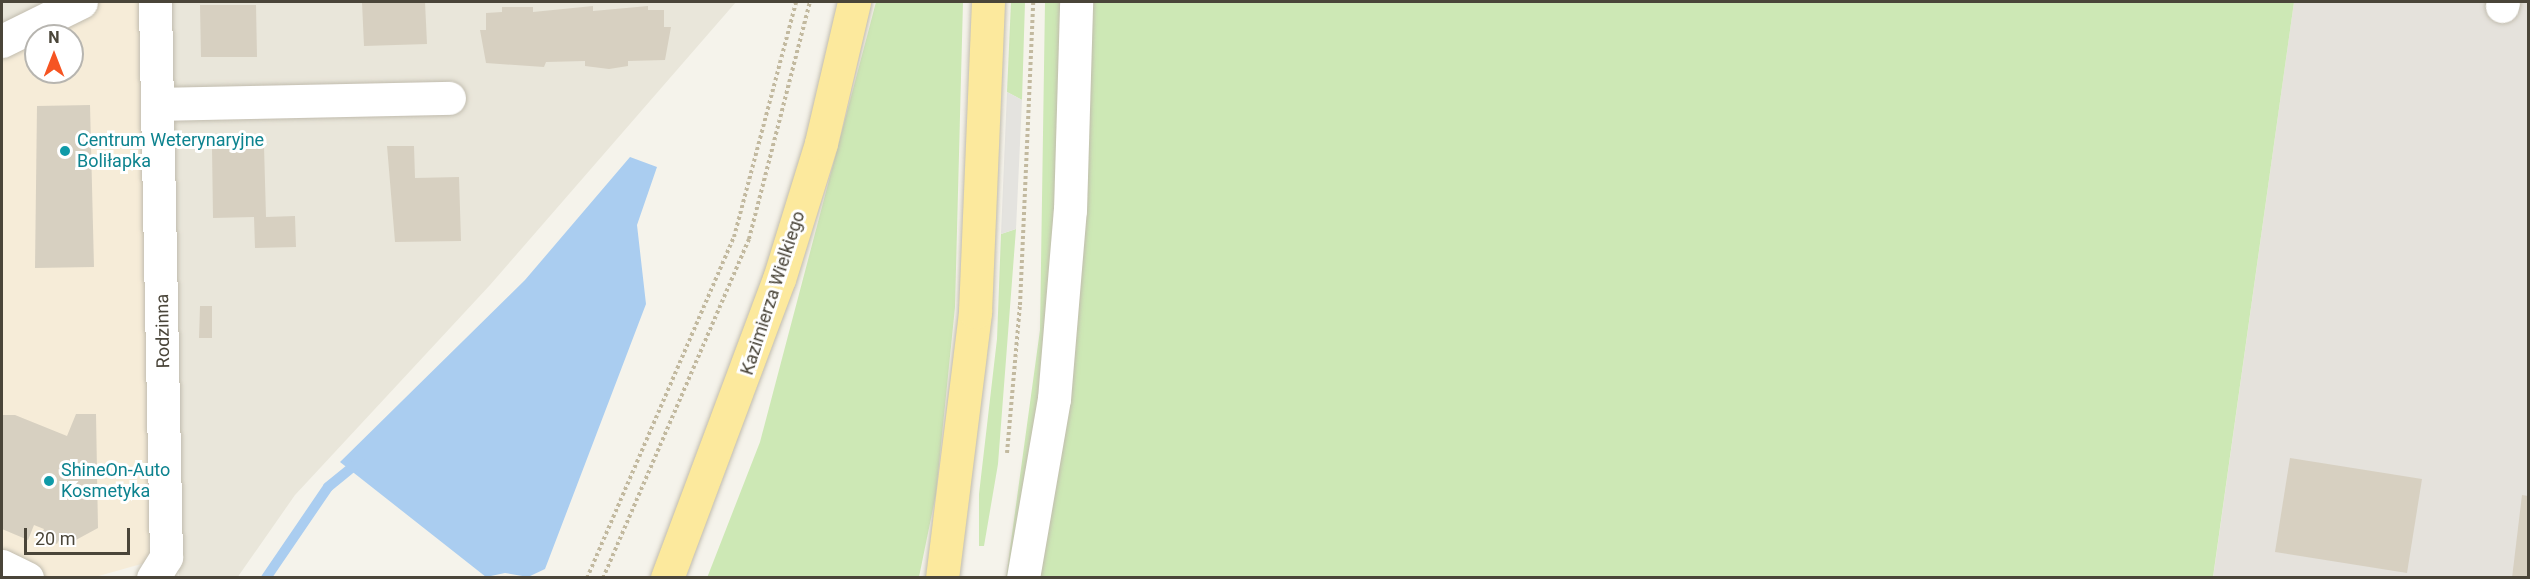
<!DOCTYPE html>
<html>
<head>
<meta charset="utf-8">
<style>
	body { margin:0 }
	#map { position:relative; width:2530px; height:579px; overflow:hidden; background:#f5f3eb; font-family:Roboto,sans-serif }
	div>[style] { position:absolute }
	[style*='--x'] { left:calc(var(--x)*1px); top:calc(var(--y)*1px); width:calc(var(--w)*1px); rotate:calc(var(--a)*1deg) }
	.residential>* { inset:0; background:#e9e6da }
	.commercial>* { inset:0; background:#f6ecd8 }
	.industrial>* { inset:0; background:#e5e2dc }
	.green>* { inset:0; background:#cde8b5 }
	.parking>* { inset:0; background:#e4e3df }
	.water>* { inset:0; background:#aacdf0 }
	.stream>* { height:10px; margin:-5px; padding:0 5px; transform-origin:5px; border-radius:5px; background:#aacdf0 }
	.building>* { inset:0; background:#d7d0c1 }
	.path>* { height:4px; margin-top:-2px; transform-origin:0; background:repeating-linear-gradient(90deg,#c2b99f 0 3px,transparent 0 6px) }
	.roads { filter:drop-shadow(0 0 2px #c1bcae) drop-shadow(0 0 2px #c1bcae) }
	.minor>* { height:33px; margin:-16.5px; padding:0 16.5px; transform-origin:16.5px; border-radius:16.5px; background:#fff }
	.major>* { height:33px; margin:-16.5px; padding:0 16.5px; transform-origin:16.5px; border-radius:16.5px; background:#fce99d }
	.dots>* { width:16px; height:16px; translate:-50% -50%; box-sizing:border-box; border:3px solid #fff; border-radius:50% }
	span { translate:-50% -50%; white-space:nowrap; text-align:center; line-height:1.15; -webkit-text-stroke:6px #fff; paint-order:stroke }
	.culture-label { font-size:18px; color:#0d838f }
	.left { translate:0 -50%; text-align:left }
	.street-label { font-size:18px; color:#4a4539 }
	.frame { position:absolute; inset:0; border:3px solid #4a4539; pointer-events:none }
	.north { position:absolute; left:24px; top:24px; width:60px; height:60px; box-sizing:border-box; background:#fff; border:2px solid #b7b5b0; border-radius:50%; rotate:0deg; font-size:16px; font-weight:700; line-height:24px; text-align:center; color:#4a4539 }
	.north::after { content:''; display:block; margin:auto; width:21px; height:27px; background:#f65422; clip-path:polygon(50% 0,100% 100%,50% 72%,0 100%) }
	.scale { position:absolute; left:24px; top:528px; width:106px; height:27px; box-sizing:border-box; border:3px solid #4a4539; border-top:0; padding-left:8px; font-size:18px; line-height:21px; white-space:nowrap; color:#4a4539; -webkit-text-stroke:4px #fff; paint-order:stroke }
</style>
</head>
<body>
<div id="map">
	<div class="residential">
		<div style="clip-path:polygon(2px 2px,61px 2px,2px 25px)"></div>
		<div style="clip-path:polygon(154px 2px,736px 2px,490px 285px,295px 495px,237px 578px,179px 577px,160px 283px)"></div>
	</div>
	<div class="commercial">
		<div style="clip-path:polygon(evenodd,61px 2px,155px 2px,166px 557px,95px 577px,31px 577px,2px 568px,2px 25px,61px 2px,36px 36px,72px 36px,72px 72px,36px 72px,36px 36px)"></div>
	</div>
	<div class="industrial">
		<div style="clip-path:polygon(2294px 2px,2528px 2px,2528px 577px,2213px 578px)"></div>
	</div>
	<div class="green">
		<div style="clip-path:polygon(876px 2px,963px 2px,955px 307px,936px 494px,919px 577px,707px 578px,760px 442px)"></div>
		<div style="clip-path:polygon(1011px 2px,1025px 2px,1022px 100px,1007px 92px)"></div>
		<div style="clip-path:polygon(1045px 2px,2294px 2px,2213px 577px,1006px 578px,1040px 330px)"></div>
		<div style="clip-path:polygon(1016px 229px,998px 464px,984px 546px,979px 546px,979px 494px,997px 339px,1001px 234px)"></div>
	</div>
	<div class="parking">
		<div style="clip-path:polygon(1007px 92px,1022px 100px,1016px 229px,1001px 234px)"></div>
	</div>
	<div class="water">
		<div style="clip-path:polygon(630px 157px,657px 167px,637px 225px,646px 304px,545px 569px,528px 577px,505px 573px,486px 577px,340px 462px,525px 280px)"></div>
	</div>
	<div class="stream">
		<div style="--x:266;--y:578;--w:110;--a:-55.7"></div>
		<div style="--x:328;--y:487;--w:41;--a:-39.1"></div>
	</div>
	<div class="building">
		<div style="clip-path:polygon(362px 2px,425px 2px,427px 44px,364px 46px)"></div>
		<div style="clip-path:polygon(200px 5px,256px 5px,257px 57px,201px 57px)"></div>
		<div style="clip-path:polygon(593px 6px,593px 11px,648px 6px,648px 10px,664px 10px,664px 27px,671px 27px,665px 60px,628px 61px,628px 66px,609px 69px,585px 66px,585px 61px,546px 62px,544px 67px,486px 63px,480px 30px,486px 30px,486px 13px,502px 12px,502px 7px,533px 7px,533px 12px)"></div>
		<div style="clip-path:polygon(90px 105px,94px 267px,35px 268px,37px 106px)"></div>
		<div style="clip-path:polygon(264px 146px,266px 217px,295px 216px,296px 247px,255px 248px,254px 217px,213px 218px,212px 148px)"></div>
		<div style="clip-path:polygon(387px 146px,414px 146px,415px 178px,459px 177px,461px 241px,395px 242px)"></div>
		<div style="clip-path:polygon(200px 306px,212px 306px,212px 338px,199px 338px)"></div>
		<div style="clip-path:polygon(76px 414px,96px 414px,98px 528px,74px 541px,61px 536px,57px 544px,40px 537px,44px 529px,34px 525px,28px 540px,2px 529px,2px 415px,15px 415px,67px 436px)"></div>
		<div style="clip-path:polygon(2290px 458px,2422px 479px,2407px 573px,2275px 552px)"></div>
		<div style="clip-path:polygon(2522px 495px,2528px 496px,2528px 578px,2512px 578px)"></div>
	</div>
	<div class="path">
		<div style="--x:1007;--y:453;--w:149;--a:-85"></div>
		<div style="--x:1020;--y:305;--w:303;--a:-87.5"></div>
		<div style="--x:587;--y:578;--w:371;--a:-66.7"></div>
		<div style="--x:734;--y:237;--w:243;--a:-75.2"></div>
		<div style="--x:603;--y:578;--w:369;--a:-66.7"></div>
		<div style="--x:749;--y:239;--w:245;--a:-75.6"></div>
	</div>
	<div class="roads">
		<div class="minor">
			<div style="--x:2502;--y:6;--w:4;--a:-76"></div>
			<div style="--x:2;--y:41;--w:88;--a:-26.3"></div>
			<div style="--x:159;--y:104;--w:290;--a:-1.2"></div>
			<div style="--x:2;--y:566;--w:28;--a:26"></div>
			<div style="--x:153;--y:578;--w:25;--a:-58"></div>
			<div style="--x:166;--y:557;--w:555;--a:-91.14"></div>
			<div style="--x:1023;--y:578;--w:182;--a:-80.2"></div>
			<div style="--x:1054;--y:399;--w:190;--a:-85.2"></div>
			<div style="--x:1070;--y:210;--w:208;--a:-88.3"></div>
		</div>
		<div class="major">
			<div style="--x:667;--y:578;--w:319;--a:-69.5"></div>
			<div style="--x:779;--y:279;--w:142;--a:-72.8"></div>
			<div style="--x:821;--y:143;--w:145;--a:-76.8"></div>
			<div style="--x:942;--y:578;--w:268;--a:-82.9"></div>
			<div style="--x:975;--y:312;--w:310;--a:-87.6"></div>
		</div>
	</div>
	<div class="dots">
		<div style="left:65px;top:151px;background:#0f9aa8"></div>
		<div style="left:49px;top:481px;background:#0f9aa8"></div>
	</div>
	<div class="culture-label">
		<span class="left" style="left:77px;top:151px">Centrum Weterynaryjne<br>Boliłapka</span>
		<span class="left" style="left:61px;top:481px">ShineOn-Auto<br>Kosmetyka</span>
	</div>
	<div class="street-label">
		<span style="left:773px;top:293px;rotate:-72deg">Kazimierza Wielkiego</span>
		<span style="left:163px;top:331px;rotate:-91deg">Rodzinna</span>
	</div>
	<div class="frame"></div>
	<div class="north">N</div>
	<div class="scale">20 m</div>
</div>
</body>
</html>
